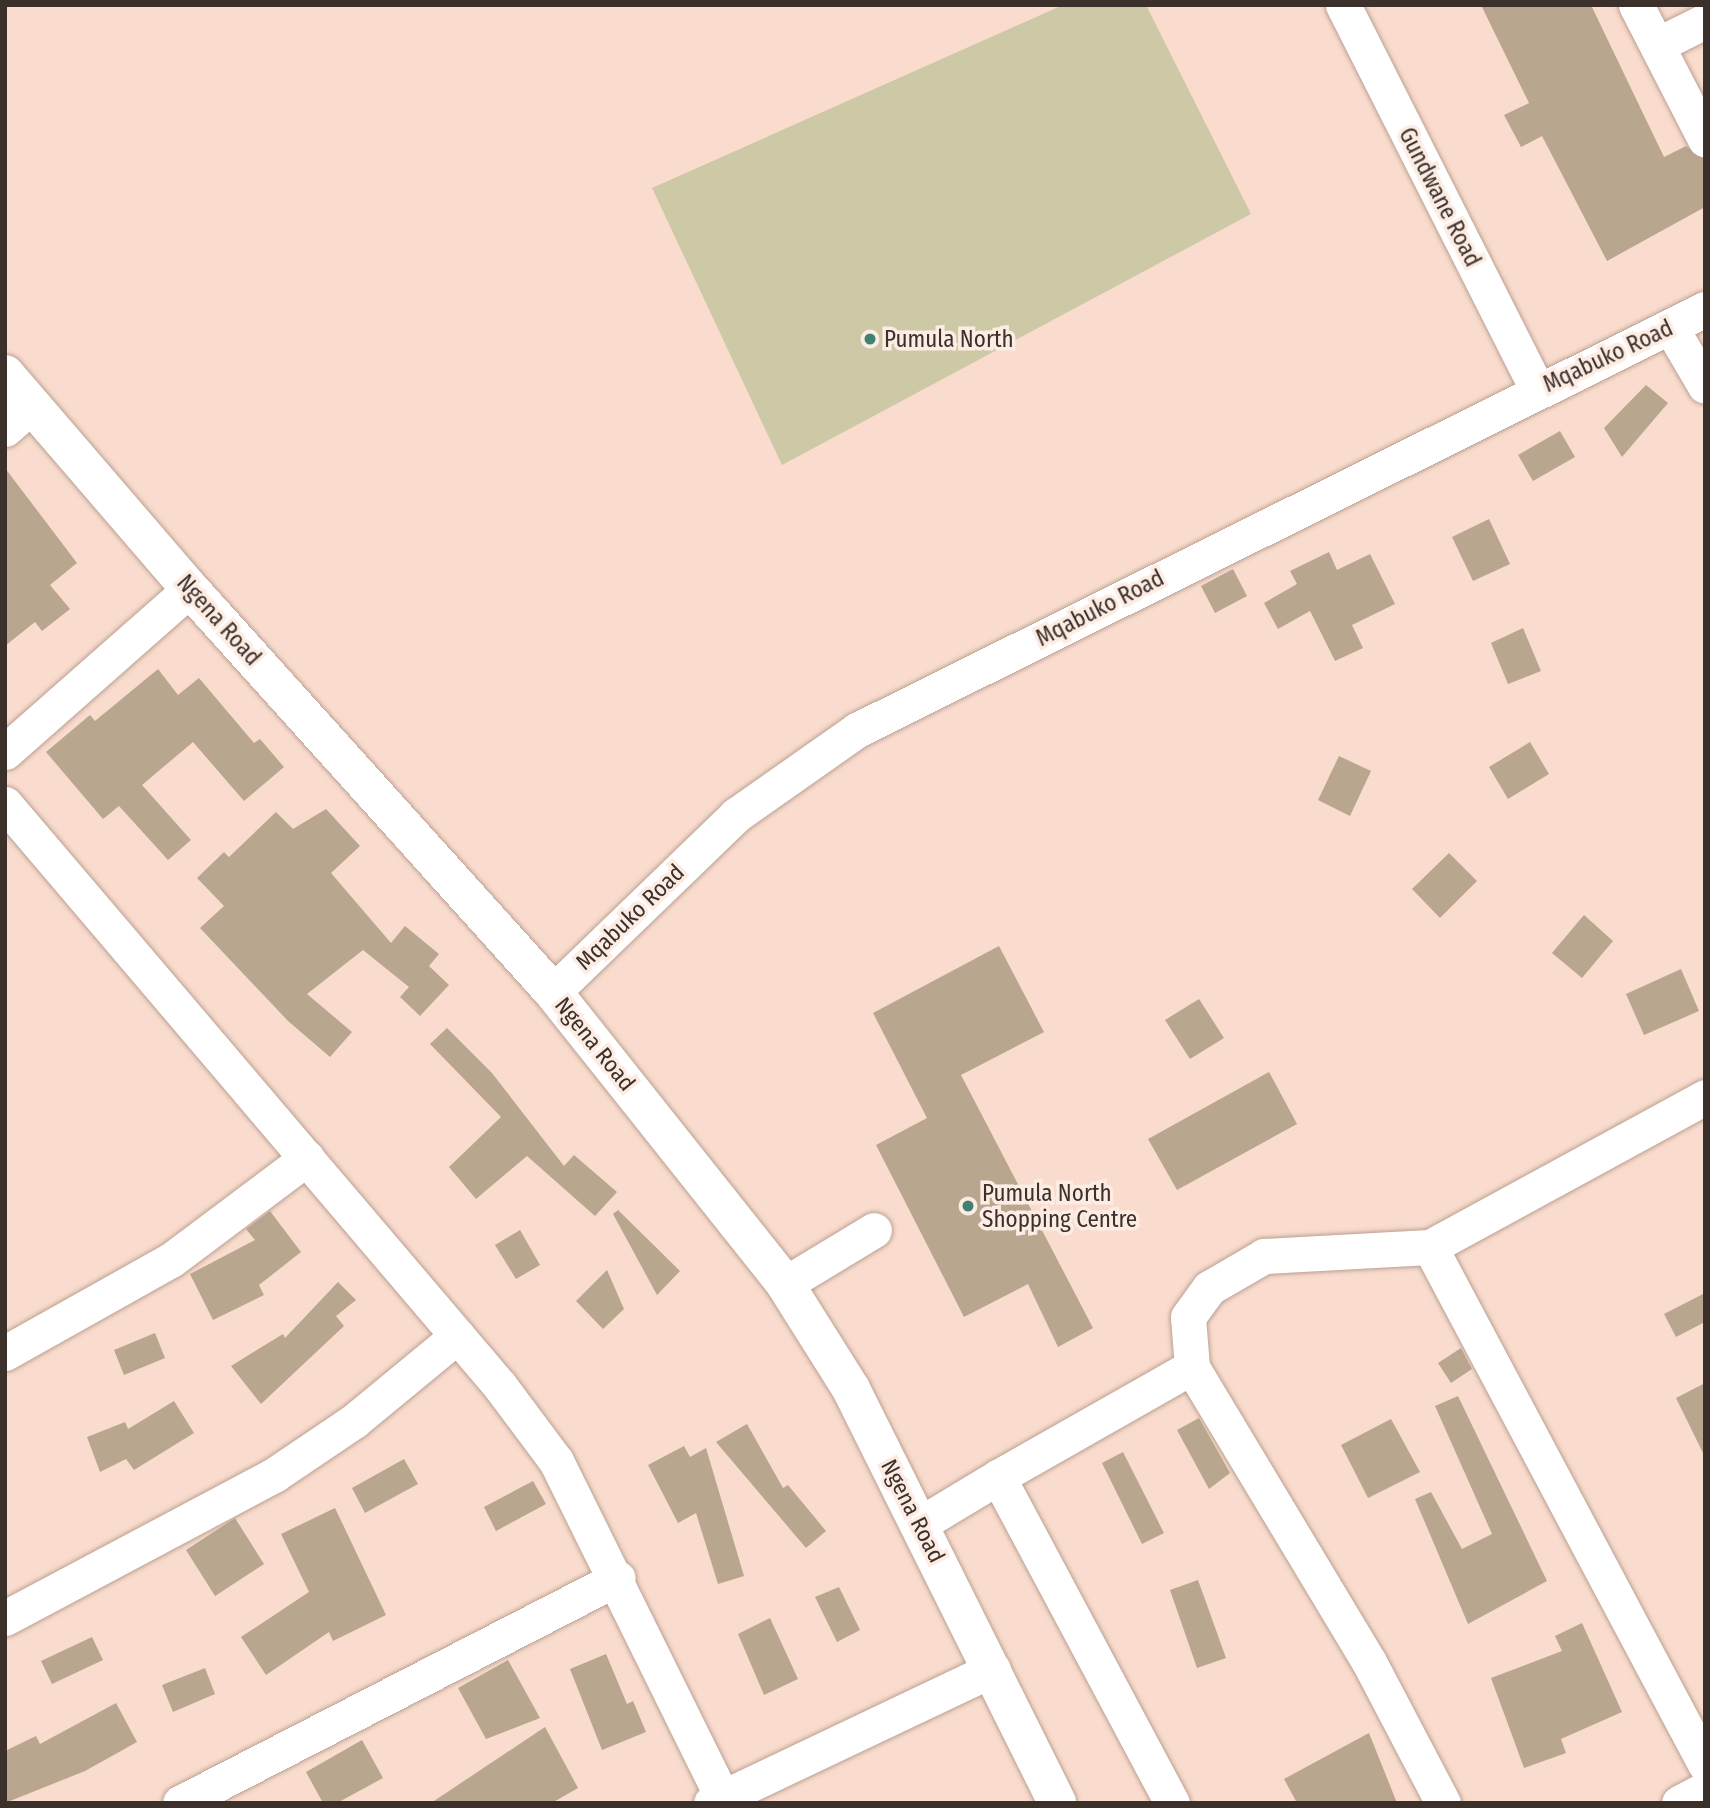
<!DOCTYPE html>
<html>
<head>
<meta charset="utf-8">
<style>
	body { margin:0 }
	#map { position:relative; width:1710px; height:1808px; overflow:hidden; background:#f9dccd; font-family:"Fira Sans Condensed",sans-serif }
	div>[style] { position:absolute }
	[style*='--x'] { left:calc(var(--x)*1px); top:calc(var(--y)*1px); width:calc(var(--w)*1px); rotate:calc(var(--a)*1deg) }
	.green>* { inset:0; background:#cdc8a5 }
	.building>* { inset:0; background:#b8a68f }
	.roads { filter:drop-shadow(0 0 2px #bba092) drop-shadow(0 0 2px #bba092) }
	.minor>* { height:35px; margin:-17.5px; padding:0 17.5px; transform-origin:17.5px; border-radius:17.5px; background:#fff }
	.tertiary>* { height:38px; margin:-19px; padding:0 19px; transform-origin:19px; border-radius:19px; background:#fff }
	.dots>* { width:19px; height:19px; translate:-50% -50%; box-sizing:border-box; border:4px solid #fdece3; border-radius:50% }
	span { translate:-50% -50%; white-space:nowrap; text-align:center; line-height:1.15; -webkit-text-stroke:7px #fdece3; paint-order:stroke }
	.street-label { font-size:23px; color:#3b302a }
	.poi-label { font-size:23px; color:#3b302a }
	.left { translate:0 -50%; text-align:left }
	.frame { position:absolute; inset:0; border:7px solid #3b302a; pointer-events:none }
</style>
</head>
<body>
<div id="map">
	<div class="green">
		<div style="clip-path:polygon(1063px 5px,1146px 5px,1251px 214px,782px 465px,652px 188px)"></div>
	</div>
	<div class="building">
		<div style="clip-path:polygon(1481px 5px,1591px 5px,1664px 157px,1686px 146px,1704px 159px,1705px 207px,1607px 261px,1542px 136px,1521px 147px,1504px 115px,1529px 103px)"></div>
		<div style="clip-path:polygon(1646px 385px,1668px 403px,1622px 457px,1604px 428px)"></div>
		<div style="clip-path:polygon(1560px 431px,1575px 457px,1533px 481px,1518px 455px)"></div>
		<div style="clip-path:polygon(5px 468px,77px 563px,50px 585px,70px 609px,42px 631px,35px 622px,5px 646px)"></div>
		<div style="clip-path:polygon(1489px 519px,1510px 564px,1473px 581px,1452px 537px)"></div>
		<div style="clip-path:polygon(1329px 552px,1337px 570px,1370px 554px,1395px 604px,1352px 625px,1363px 648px,1335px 661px,1310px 611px,1278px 629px,1264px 603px,1297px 584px,1290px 571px)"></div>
		<div style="clip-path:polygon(1233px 569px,1247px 596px,1215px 613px,1201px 586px)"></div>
		<div style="clip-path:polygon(1523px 628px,1541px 671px,1508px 684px,1491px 643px)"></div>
		<div style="clip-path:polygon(158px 669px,178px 695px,199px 678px,254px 743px,260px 739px,284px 767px,244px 801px,193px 742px,142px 785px,191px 840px,168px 860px,119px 806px,103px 819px,46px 752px,90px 715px,95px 721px)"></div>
		<div style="clip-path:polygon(1530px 742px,1549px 774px,1508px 799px,1489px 767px)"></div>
		<div style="clip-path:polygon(1339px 756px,1371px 771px,1350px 816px,1318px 800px)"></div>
		<div style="clip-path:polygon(326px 809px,360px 846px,331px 873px,391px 943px,405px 926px,439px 954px,429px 966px,449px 985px,420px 1016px,400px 997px,409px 987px,363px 950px,307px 994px,352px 1032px,330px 1057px,288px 1021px,200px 928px,224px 906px,197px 878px,224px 852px,229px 857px,276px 812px,293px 829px)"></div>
		<div style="clip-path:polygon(1449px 853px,1477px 881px,1440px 918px,1412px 889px)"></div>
		<div style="clip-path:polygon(1584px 915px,1613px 941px,1582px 978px,1552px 953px)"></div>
		<div style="clip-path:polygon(999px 946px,1044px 1032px,961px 1075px,1093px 1328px,1058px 1347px,1028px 1284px,964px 1317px,876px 1145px,927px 1118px,873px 1013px)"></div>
		<div style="clip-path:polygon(1681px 969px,1699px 1011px,1644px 1035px,1626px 994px)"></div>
		<div style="clip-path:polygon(1199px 999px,1224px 1038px,1190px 1059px,1165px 1020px)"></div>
		<div style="clip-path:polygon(447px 1028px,492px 1073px,564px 1166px,574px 1155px,617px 1192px,595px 1216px,527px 1156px,476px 1199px,449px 1167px,501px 1117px,430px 1044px)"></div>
		<div style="clip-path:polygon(1269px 1072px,1297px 1124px,1177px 1190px,1148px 1139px)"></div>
		<div style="clip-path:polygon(618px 1210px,680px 1271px,657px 1295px,613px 1214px)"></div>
		<div style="clip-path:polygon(270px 1211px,301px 1252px,259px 1285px,264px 1295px,213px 1320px,190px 1274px,255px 1240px,246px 1229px)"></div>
		<div style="clip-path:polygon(520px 1230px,540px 1265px,516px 1279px,495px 1245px)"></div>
		<div style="clip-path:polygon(607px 1270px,624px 1309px,603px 1329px,576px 1301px)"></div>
		<div style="clip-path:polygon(338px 1282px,356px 1300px,336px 1316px,344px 1326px,261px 1404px,231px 1366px,283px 1334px,285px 1338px)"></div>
		<div style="clip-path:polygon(1705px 1293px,1705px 1322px,1676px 1337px,1664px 1314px)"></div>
		<div style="clip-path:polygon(155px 1333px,165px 1358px,124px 1375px,114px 1350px)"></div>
		<div style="clip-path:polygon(1461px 1348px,1472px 1369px,1451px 1383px,1438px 1363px)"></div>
		<div style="clip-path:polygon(1705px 1383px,1705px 1457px,1676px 1398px)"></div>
		<div style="clip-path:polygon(1458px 1396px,1547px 1581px,1468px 1624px,1415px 1499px,1431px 1492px,1462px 1549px,1492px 1534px,1435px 1406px)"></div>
		<div style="clip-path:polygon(174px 1401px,194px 1433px,134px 1470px,126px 1459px,100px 1472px,87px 1437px,125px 1422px,128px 1429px)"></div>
		<div style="clip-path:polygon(1199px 1418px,1230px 1473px,1209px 1489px,1177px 1430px)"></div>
		<div style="clip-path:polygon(1391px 1419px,1420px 1472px,1368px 1498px,1341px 1445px)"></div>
		<div style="clip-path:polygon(747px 1424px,783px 1488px,788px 1485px,826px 1531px,806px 1548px,716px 1442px)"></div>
		<div style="clip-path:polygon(684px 1446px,690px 1457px,706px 1448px,744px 1576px,718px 1584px,696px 1513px,678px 1523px,648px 1465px)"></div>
		<div style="clip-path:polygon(1123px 1452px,1164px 1533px,1142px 1544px,1102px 1463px)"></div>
		<div style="clip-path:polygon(404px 1459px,418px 1484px,365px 1513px,352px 1488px)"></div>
		<div style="clip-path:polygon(533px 1481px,546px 1504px,496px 1531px,484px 1507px)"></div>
		<div style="clip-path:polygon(335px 1508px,386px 1615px,333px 1641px,329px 1632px,266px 1675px,241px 1637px,309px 1592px,281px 1534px)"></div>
		<div style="clip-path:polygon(235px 1518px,264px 1564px,215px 1596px,186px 1550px)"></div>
		<div style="clip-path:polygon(1198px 1580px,1226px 1658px,1197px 1668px,1170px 1590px)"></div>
		<div style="clip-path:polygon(839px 1587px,860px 1630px,837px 1642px,815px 1597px)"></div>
		<div style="clip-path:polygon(770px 1618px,798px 1679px,764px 1695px,738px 1634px)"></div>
		<div style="clip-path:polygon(1582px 1623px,1622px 1712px,1561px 1739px,1566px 1753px,1524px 1768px,1491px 1678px,1562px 1651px,1555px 1636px)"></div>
		<div style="clip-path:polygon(92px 1637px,103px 1660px,52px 1684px,41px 1661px)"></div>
		<div style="clip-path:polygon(606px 1654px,627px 1704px,633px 1701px,646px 1732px,602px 1750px,570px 1669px)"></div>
		<div style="clip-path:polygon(508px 1660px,540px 1718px,486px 1739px,458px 1688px)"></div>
		<div style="clip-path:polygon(205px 1668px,215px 1694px,173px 1712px,162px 1685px)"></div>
		<div style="clip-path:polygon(116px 1703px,137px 1742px,85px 1771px,5px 1803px,5px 1751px,36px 1736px,40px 1744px)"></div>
		<div style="clip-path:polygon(545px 1727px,578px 1788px,552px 1803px,431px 1803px)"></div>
		<div style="clip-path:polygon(1369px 1733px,1397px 1803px,1297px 1803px,1284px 1779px)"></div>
		<div style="clip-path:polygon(362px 1740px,383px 1778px,337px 1803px,323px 1803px,306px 1772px)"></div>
	</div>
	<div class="roads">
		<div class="minor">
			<div style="--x:1343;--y:5;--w:430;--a:63.2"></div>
			<div style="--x:1636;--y:5;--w:151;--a:62.8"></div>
			<div style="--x:1657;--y:45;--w:54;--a:-26.6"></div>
			<div style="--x:1671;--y:328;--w:67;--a:59.6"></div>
			<div style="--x:5;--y:429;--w:35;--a:-41"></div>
			<div style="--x:5;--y:752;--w:247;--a:-41.4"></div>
			<div style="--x:5;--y:804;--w:764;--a:49.62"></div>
			<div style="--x:500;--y:1386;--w:94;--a:53.3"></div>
			<div style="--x:556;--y:1461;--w:375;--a:63.7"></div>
			<div style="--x:553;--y:992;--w:255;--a:-44"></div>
			<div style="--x:736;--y:815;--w:148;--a:-35.1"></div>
			<div style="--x:857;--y:730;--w:947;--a:-26.4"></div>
			<div style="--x:1430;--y:1247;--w:586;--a:61.99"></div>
			<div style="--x:785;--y:1284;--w:104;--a:-31.2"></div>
			<div style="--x:5;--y:1353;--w:190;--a:-29.3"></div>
			<div style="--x:171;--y:1260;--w:170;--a:-36.9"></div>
			<div style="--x:920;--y:1524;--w:91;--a:-31.1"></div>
			<div style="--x:5;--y:1618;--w:305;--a:-28"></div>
			<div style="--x:274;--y:1475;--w:97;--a:-34"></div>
			<div style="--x:354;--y:1421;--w:134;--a:-39.5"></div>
			<div style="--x:180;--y:1803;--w:492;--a:-27.2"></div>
			<div style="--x:711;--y:1803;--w:312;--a:-25.4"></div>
			<div style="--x:1172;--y:1803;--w:370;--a:-118.1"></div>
			<div style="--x:998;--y:1477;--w:223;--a:-29.6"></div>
			<div style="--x:1443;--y:1803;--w:159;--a:-117.7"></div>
			<div style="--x:1369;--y:1662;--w:344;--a:-121"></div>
			<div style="--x:1192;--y:1367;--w:50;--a:-94.6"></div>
			<div style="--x:1188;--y:1317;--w:36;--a:-54"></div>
			<div style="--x:1209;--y:1288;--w:64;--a:-30.2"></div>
			<div style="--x:1264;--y:1256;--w:166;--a:-3.1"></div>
			<div style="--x:1430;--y:1247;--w:313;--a:-28.6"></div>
			<div style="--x:1679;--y:1803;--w:30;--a:-28"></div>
		</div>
		<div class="tertiary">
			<div style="--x:5;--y:374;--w:284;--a:49.3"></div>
			<div style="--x:190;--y:589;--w:542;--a:47.99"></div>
			<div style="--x:553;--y:992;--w:373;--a:51.5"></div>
			<div style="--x:785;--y:1284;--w:124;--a:57.8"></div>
			<div style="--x:851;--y:1389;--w:462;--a:63.5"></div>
		</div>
	</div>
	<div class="dots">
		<div style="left:870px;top:339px;background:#408172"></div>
		<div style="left:968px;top:1206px;background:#408172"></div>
	</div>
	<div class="street-label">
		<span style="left:1440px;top:197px;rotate:63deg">Gundwane Road</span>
		<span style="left:1608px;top:356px;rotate:-25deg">Mqabuko Road</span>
		<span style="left:1100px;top:608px;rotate:-27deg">Mqabuko Road</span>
		<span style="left:219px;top:620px;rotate:48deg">Ngena Road</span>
		<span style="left:630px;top:917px;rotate:-44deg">Mqabuko Road</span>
		<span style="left:595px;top:1044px;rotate:51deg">Ngena Road</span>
		<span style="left:913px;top:1511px;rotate:63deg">Ngena Road</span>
	</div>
	<div class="poi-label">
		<span class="left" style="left:884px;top:339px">Pumula North</span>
		<span class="left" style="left:982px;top:1206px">Pumula North<br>Shopping Centre</span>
	</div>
	<div class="frame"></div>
</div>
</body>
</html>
